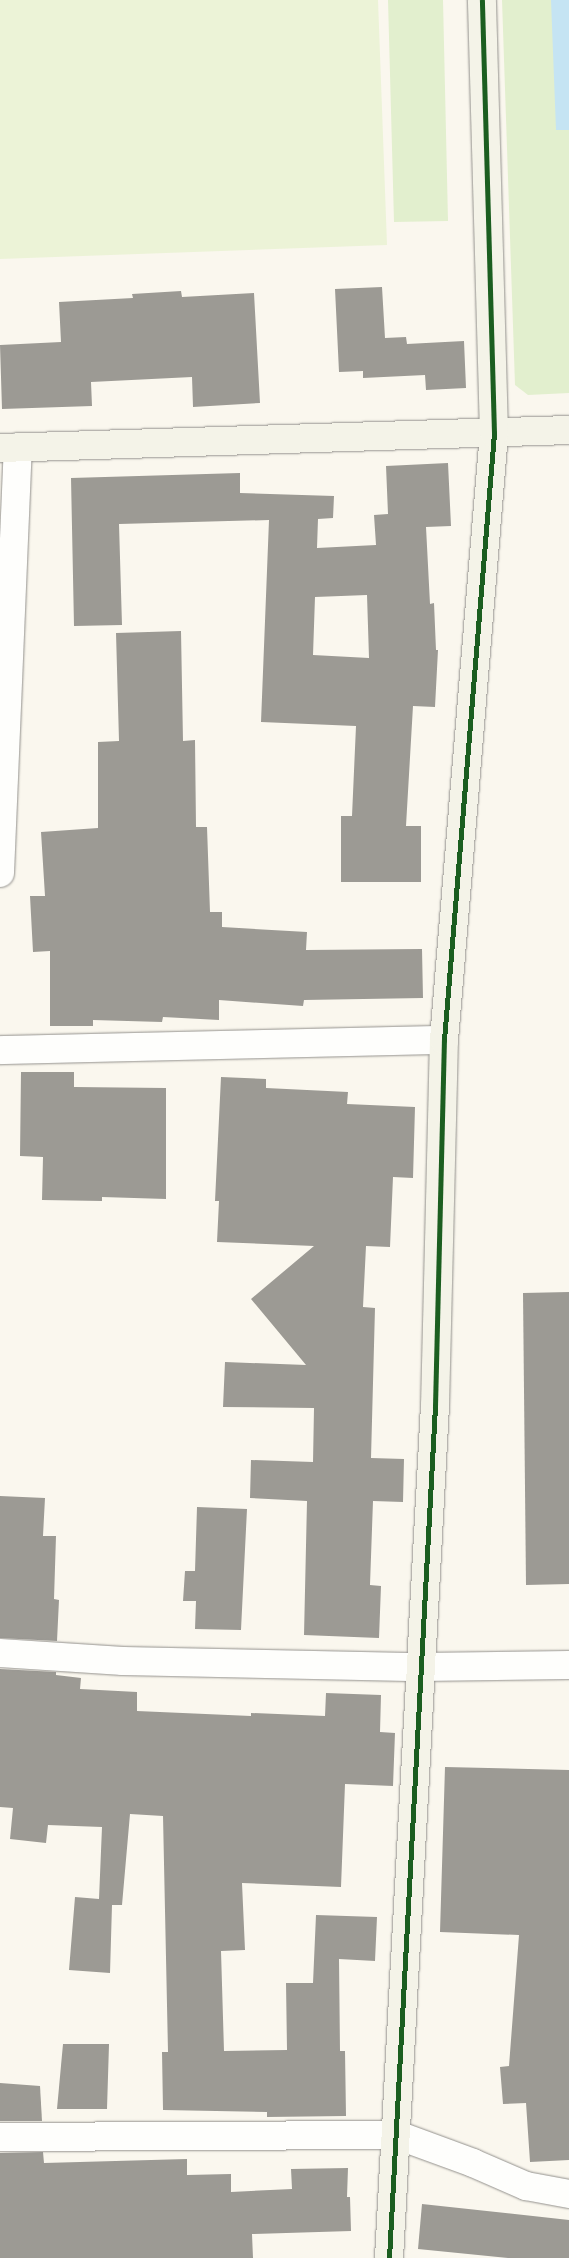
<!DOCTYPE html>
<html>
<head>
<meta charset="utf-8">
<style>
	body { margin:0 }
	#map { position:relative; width:569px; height:2258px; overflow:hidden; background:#faf7ee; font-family:Spectral,serif }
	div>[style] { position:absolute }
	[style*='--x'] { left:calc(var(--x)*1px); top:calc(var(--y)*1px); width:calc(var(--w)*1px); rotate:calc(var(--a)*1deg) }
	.green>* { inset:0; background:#e2efce }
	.pitch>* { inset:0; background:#ecf3d7 }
	.water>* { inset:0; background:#c5e4f3 }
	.building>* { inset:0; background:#9c9a94 }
	.roads { filter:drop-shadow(0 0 1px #93918d) drop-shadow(0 0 1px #93918d) }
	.street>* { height:28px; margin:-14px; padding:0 14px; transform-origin:14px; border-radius:14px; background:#fefefc }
	.secondary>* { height:28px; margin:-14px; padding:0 14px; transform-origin:14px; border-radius:14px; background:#f4f3e8 }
	.cycleway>* { height:5px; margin:-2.5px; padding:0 2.5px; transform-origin:2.5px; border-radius:2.5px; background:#1b5e20 }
	span { translate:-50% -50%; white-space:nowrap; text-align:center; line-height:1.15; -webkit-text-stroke:5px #fff; paint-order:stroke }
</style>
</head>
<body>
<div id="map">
	<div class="green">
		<div style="clip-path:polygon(388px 0,443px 0,448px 221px,394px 222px)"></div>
		<div style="clip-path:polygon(502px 0,569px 0,569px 393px,528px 395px,515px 385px)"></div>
	</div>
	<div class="pitch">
		<div style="clip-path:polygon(0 0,378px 0,387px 245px,0 259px)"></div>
	</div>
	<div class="water">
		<div style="clip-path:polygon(551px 0,569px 0,569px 130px,556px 130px)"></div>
	</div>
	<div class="building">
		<div style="clip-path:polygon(382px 287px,385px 338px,406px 337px,407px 344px,464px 341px,466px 388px,426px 390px,425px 375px,363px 378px,363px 371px,339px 372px,335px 289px)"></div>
		<div style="clip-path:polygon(181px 291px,182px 297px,254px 293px,260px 403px,193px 407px,192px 377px,91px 382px,92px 406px,2px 409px,0 345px,61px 342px,59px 302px,133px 298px,132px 294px)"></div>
		<div style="clip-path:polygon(evenodd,448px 463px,451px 526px,426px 527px,430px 604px,434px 603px,436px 650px,438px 650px,435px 707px,413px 706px,406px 826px,421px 826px,421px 882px,341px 882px,341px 816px,352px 816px,356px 726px,261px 722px,269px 520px,119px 524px,122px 625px,74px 626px,71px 478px,240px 473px,240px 493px,334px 496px,333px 518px,318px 519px,317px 548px,376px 545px,374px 515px,388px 514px,386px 466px,448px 463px,367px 595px,369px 658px,313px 655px,315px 597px,367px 595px)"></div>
		<div style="clip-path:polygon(181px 631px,183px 741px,195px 740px,196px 827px,207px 827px,210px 912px,222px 912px,222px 927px,307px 932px,306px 950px,422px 949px,423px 998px,304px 1000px,303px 1006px,219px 1000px,219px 1020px,163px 1017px,162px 1022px,93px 1020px,93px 1026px,50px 1026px,50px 951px,33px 952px,30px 896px,45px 896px,41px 832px,98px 828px,98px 742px,119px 741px,116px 633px)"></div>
		<div style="clip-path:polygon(21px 1072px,74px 1072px,74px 1087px,166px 1088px,166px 1199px,102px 1197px,102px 1201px,42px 1200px,43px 1157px,20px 1156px)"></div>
		<div style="clip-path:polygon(221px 1077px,266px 1079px,266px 1088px,348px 1092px,347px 1104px,415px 1107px,413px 1178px,393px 1177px,390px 1247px,366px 1246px,363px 1307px,375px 1308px,371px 1458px,404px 1459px,403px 1502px,373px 1501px,370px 1585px,381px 1586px,379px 1638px,304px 1635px,307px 1501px,250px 1498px,251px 1460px,313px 1462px,314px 1408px,223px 1407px,225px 1362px,306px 1365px,251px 1299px,314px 1246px,217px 1242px,219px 1201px,215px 1201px)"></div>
		<div style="clip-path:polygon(569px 1292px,569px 1584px,526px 1585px,523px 1293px)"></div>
		<div style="clip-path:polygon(0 1496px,45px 1498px,43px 1536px,56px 1536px,54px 1599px,59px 1600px,57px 1641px,0 1638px)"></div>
		<div style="clip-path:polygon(197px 1507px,247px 1509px,241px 1630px,195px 1629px,196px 1601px,183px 1601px,185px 1571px,195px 1571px)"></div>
		<div style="clip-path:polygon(0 1669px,56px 1672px,56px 1675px,81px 1678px,80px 1689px,137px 1692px,137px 1711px,251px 1716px,251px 1713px,325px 1716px,326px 1693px,381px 1695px,380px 1732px,395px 1733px,393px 1786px,345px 1784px,341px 1887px,242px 1883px,245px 1950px,221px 1951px,224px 2051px,287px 2050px,286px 1983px,313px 1983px,316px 1915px,377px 1917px,375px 1961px,339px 1959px,340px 2051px,345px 2051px,346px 2116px,267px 2117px,267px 2112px,163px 2110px,162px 2052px,168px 2052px,163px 1816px,130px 1814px,122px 1905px,112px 1905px,110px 1973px,69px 1970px,75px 1897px,99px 1899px,102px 1827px,48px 1825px,46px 1843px,10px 1839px,13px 1808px,0 1807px)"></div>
		<div style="clip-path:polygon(445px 1767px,569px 1770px,569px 2160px,530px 2162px,526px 2103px,503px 2104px,500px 2067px,509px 2066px,519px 1935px,440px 1932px)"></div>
		<div style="clip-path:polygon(63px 2044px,109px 2044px,107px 2109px,57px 2109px)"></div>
		<div style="clip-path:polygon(0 2083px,40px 2086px,42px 2121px,0 2121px)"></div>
		<div style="clip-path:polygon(43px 2152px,44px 2163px,187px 2159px,187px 2175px,231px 2174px,231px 2192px,292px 2189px,291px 2169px,348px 2168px,347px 2197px,350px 2197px,351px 2231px,252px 2234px,253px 2258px,0 2258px,0 2153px)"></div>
		<div style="clip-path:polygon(422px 2204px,569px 2220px,569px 2258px,508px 2258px,418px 2249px)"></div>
	</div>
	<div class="roads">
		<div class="street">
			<div style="--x:0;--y:873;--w:426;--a:-87.6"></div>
			<div style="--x:0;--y:1050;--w:444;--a:-1.3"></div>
			<div style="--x:0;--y:1653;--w:123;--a:3.7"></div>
			<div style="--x:123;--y:1661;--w:298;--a:1.2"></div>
			<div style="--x:421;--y:1667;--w:148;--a:-0.8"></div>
			<div style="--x:0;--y:2137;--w:397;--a:-0.3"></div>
			<div style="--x:397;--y:2135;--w:81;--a:20.2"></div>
			<div style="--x:473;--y:2163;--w:58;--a:23.5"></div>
			<div style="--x:526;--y:2186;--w:44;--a:10.5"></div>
		</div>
		<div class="secondary">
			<div style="--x:0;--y:448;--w:569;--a:-1.81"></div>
			<div style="--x:389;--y:2258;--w:853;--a:-86.91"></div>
			<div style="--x:435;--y:1406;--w:366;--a:-88.6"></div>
			<div style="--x:444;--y:1040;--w:609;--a:-85.29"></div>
			<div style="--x:494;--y:433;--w:433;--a:-91.6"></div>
		</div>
	</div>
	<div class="cycleway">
		<div style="--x:389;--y:2258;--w:853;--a:-86.91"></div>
		<div style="--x:435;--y:1406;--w:366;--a:-88.6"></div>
		<div style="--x:444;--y:1040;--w:609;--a:-85.29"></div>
		<div style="--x:494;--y:433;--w:433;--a:-91.6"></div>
	</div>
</div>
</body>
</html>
